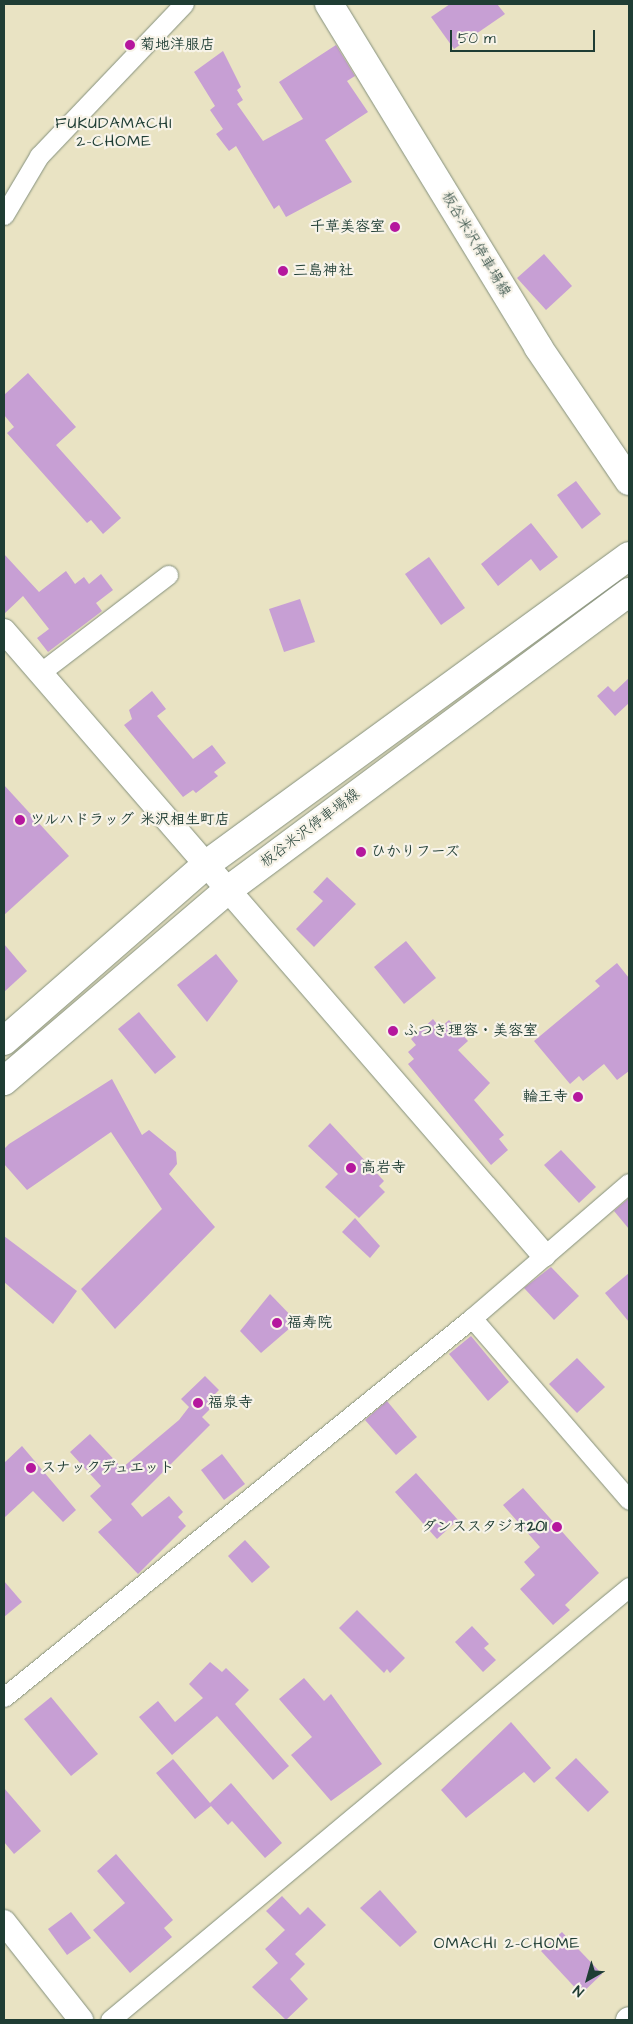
<!DOCTYPE html>
<html>
<head>
<meta charset="utf-8">
<style>
	body { margin:0 }
	#map { position:relative; width:633px; height:2024px; overflow:hidden; background:#e9e3c3; font-family:"Architects Daughter","Klee One",sans-serif }
	div>[style] { position:absolute }
	[style*='--x'] { left:calc(var(--x)*1px); top:calc(var(--y)*1px); width:calc(var(--w)*1px); rotate:calc(var(--a)*1deg) }
	.building>* { inset:0; background:#c79fd4 }
	.roads { filter:drop-shadow(0 0 1px #84907c) drop-shadow(0 0 1px #84907c) }
	.minor>* { height:19px; margin:-9.5px; padding:0 9.5px; transform-origin:9.5px; border-radius:9.5px; background:#fff }
	.tertiary>* { height:24px; margin:-12px; padding:0 12px; transform-origin:12px; border-radius:12px; background:#fff }
	.secondary>* { height:28px; margin:-14px; padding:0 14px; transform-origin:14px; border-radius:14px; background:#fff }
	.dots>* { width:14px; height:14px; translate:-50% -50%; box-sizing:border-box; border:2px solid #f7f3e8; border-radius:50% }
	span { translate:-50% -50%; white-space:nowrap; text-align:center; line-height:1.15; -webkit-text-stroke:4.5px #f7f3e8; paint-order:stroke }
	.poi-label { font-size:15px; color:#1f3d34; font-weight:700 }
	.left { translate:0 -50%; text-align:left }
	.right { translate:-100% -50%; text-align:right }
	.street-label { font-size:15px; color:#1f3d34 }
	.neighbourhood-label { font-size:16px; color:#1f3d34; letter-spacing:1px }
	.frame { position:absolute; inset:0; border:5px solid #1f3d34; pointer-events:none }
	.north { position:absolute; left:563px; top:1954px; width:50px; height:50px; -webkit-text-stroke:4px #f7f3e8; paint-order:stroke; rotate:218deg; font-size:14px; font-weight:700; line-height:20px; text-align:center; color:#1f3d34 }
	.north::after { content:''; display:block; margin:auto; width:18px; height:22px; background:#1f3d34; clip-path:polygon(50% 0,100% 100%,50% 72%,0 100%) }
	.scale { position:absolute; left:450px; top:30px; width:145px; height:22px; box-sizing:border-box; border:2px solid #1f3d34; border-top:0; padding-left:6px; font-size:15px; line-height:18px; white-space:nowrap; color:#1f3d34; -webkit-text-stroke:4px #f7f3e8; paint-order:stroke }
</style>
</head>
<body>
<div id="map">
	<div class="building">
		<div style="clip-path:polygon(450px 4px,497px 4px,505px 14px,454px 49px,431px 17px)"></div>
		<div style="clip-path:polygon(336px 45px,355px 76px,347px 81px,368px 112px,325px 140px,352px 182px,286px 217px,279px 205px,274px 209px,236px 146px,229px 151px,216px 134px,223px 129px,210px 110px,215px 106px,194px 72px,223px 51px,241px 87px,237px 90px,243px 100px,237px 104px,263px 141px,303px 119px,279px 82px)"></div>
		<div style="clip-path:polygon(544px 254px,572px 286px,546px 310px,517px 278px)"></div>
		<div style="clip-path:polygon(28px 373px,76px 427px,56px 445px,121px 518px,103px 534px,91px 520px,87px 523px,7px 433px,14px 427px,4px 415px,4px 395px)"></div>
		<div style="clip-path:polygon(576px 481px,601px 514px,582px 529px,557px 495px)"></div>
		<div style="clip-path:polygon(531px 523px,558px 557px,540px 571px,531px 559px,498px 586px,481px 564px)"></div>
		<div style="clip-path:polygon(4px 554px,39px 592px,66px 571px,75px 584px,84px 577px,89px 584px,101px 574px,113px 590px,96px 603px,102px 611px,48px 652px,37px 638px,49px 629px,23px 596px,4px 614px)"></div>
		<div style="clip-path:polygon(429px 557px,465px 608px,441px 625px,405px 574px)"></div>
		<div style="clip-path:polygon(300px 599px,315px 642px,284px 652px,269px 609px)"></div>
		<div style="clip-path:polygon(629px 678px,629px 703px,615px 716px,597px 696px,608px 686px,614px 692px)"></div>
		<div style="clip-path:polygon(152px 691px,166px 709px,157px 716px,193px 759px,212px 745px,226px 763px,214px 772px,218px 776px,196px 793px,193px 790px,183px 797px,124px 725px,132px 719px,129px 710px)"></div>
		<div style="clip-path:polygon(4px 785px,69px 856px,4px 915px)"></div>
		<div style="clip-path:polygon(327px 877px,356px 904px,314px 947px,296px 929px,323px 901px,313px 892px)"></div>
		<div style="clip-path:polygon(406px 941px,436px 978px,404px 1004px,374px 967px)"></div>
		<div style="clip-path:polygon(4px 944px,27px 971px,4px 992px)"></div>
		<div style="clip-path:polygon(216px 954px,238px 981px,207px 1022px,177px 985px)"></div>
		<div style="clip-path:polygon(617px 963px,629px 978px,629px 1071px,617px 1080px,604px 1064px,583px 1081px,579px 1076px,570px 1084px,534px 1041px,600px 986px,595px 981px)"></div>
		<div style="clip-path:polygon(139px 1012px,176px 1057px,155px 1074px,118px 1029px)"></div>
		<div style="clip-path:polygon(433px 1019px,440px 1028px,449px 1020px,468px 1041px,458px 1050px,490px 1083px,474px 1100px,504px 1135px,499px 1139px,508px 1150px,491px 1165px,408px 1064px,414px 1059px,408px 1052px,416px 1045px,411px 1039px)"></div>
		<div style="clip-path:polygon(112px 1079px,142px 1135px,149px 1130px,176px 1152px,177px 1164px,169px 1174px,215px 1227px,115px 1329px,81px 1289px,162px 1209px,111px 1132px,27px 1190px,4px 1164px,4px 1149px,9px 1144px)"></div>
		<div style="clip-path:polygon(330px 1123px,384px 1181px,379px 1186px,385px 1192px,359px 1218px,325px 1187px,338px 1174px,308px 1146px)"></div>
		<div style="clip-path:polygon(561px 1150px,596px 1187px,579px 1203px,544px 1165px)"></div>
		<div style="clip-path:polygon(629px 1198px,629px 1229px,614px 1211px)"></div>
		<div style="clip-path:polygon(355px 1218px,380px 1246px,370px 1258px,342px 1232px)"></div>
		<div style="clip-path:polygon(4px 1236px,77px 1291px,53px 1324px,4px 1282px)"></div>
		<div style="clip-path:polygon(551px 1267px,579px 1296px,554px 1320px,524px 1288px)"></div>
		<div style="clip-path:polygon(629px 1273px,629px 1322px,605px 1293px)"></div>
		<div style="clip-path:polygon(270px 1294px,297px 1322px,261px 1353px,240px 1331px)"></div>
		<div style="clip-path:polygon(471px 1336px,509px 1382px,488px 1401px,449px 1354px)"></div>
		<div style="clip-path:polygon(577px 1358px,605px 1387px,577px 1413px,549px 1384px)"></div>
		<div style="clip-path:polygon(205px 1376px,219px 1390px,208px 1401px,213px 1406px,202px 1417px,210px 1425px,131px 1504px,142px 1517px,169px 1496px,183px 1512px,178px 1517px,186px 1526px,138px 1574px,98px 1532px,112px 1520px,90px 1496px,101px 1486px,70px 1452px,90px 1434px,122px 1468px,179px 1420px,189px 1407px,181px 1399px)"></div>
		<div style="clip-path:polygon(387px 1401px,417px 1437px,396px 1455px,365px 1420px)"></div>
		<div style="clip-path:polygon(22px 1446px,76px 1510px,63px 1522px,33px 1491px,4px 1518px,4px 1463px)"></div>
		<div style="clip-path:polygon(222px 1454px,245px 1484px,224px 1500px,201px 1470px)"></div>
		<div style="clip-path:polygon(416px 1473px,458px 1520px,437px 1539px,395px 1492px)"></div>
		<div style="clip-path:polygon(523px 1488px,599px 1573px,565px 1605px,570px 1610px,553px 1625px,520px 1589px,535px 1575px,524px 1562px,540px 1547px,503px 1505px)"></div>
		<div style="clip-path:polygon(245px 1540px,270px 1567px,252px 1583px,228px 1556px)"></div>
		<div style="clip-path:polygon(4px 1581px,22px 1602px,4px 1617px)"></div>
		<div style="clip-path:polygon(357px 1610px,405px 1658px,390px 1673px,387px 1669px,384px 1673px,339px 1628px)"></div>
		<div style="clip-path:polygon(472px 1626px,489px 1644px,484px 1648px,496px 1660px,483px 1672px,455px 1642px)"></div>
		<div style="clip-path:polygon(210px 1662px,222px 1672px,226px 1668px,249px 1690px,235px 1704px,289px 1766px,273px 1780px,217px 1716px,172px 1755px,139px 1717px,158px 1701px,175px 1722px,203px 1698px,189px 1684px)"></div>
		<div style="clip-path:polygon(304px 1678px,324px 1701px,331px 1694px,382px 1764px,331px 1801px,291px 1755px,312px 1737px,279px 1699px)"></div>
		<div style="clip-path:polygon(51px 1697px,98px 1754px,71px 1776px,24px 1719px)"></div>
		<div style="clip-path:polygon(511px 1722px,551px 1768px,534px 1783px,524px 1772px,466px 1818px,441px 1790px)"></div>
		<div style="clip-path:polygon(576px 1758px,609px 1792px,588px 1812px,555px 1778px)"></div>
		<div style="clip-path:polygon(173px 1759px,210px 1803px,231px 1783px,282px 1843px,265px 1858px,232px 1821px,228px 1825px,211px 1806px,195px 1819px,156px 1773px)"></div>
		<div style="clip-path:polygon(4px 1788px,41px 1831px,14px 1854px,4px 1842px)"></div>
		<div style="clip-path:polygon(116px 1854px,173px 1920px,164px 1928px,172px 1937px,130px 1973px,93px 1930px,125px 1903px,97px 1871px)"></div>
		<div style="clip-path:polygon(380px 1890px,417px 1932px,400px 1947px,360px 1908px)"></div>
		<div style="clip-path:polygon(282px 1896px,300px 1915px,308px 1907px,326px 1925px,295px 1954px,305px 1964px,290px 1979px,308px 1999px,286px 2020px,252px 1987px,278px 1963px,265px 1949px,285px 1930px,266px 1911px)"></div>
		<div style="clip-path:polygon(71px 1912px,91px 1938px,67px 1955px,48px 1929px)"></div>
		<div style="clip-path:polygon(562px 1932px,602px 1974px,581px 1994px,541px 1951px)"></div>
	</div>
	<div class="roads">
		<div class="minor">
			<div style="--x:4;--y:215;--w:69;--a:-59.3"></div>
			<div style="--x:39;--y:156;--w:210;--a:-46.4"></div>
			<div style="--x:41;--y:672;--w:160;--a:-37.4"></div>
			<div style="--x:472;--y:1318;--w:240;--a:49.2"></div>
			<div style="--x:4;--y:1697;--w:602;--a:-39"></div>
			<div style="--x:472;--y:1318;--w:207;--a:-40.7"></div>
			<div style="--x:110;--y:2020;--w:676;--a:-39.84"></div>
		</div>
		<div class="tertiary">
			<div style="--x:4;--y:631;--w:825;--a:49.13"></div>
			<div style="--x:4;--y:1922;--w:125;--a:51.8"></div>
			<div style="--x:628;--y:2020;--w:1;--a:-45"></div>
		</div>
		<div class="secondary">
			<div style="--x:329;--y:4;--w:402;--a:58.6"></div>
			<div style="--x:538;--y:347;--w:162;--a:55.8"></div>
			<div style="--x:4;--y:1041;--w:271;--a:-41.1"></div>
			<div style="--x:208;--y:863;--w:521;--a:-36.1"></div>
			<div style="--x:4;--y:1081;--w:294;--a:-40.5"></div>
			<div style="--x:228;--y:890;--w:500;--a:-36.6"></div>
		</div>
	</div>
	<div class="dots">
		<div style="left:130px;top:45px;background:#b5179e"></div>
		<div style="left:395px;top:227px;background:#b5179e"></div>
		<div style="left:283px;top:271px;background:#b5179e"></div>
		<div style="left:20px;top:820px;background:#b5179e"></div>
		<div style="left:361px;top:852px;background:#b5179e"></div>
		<div style="left:393px;top:1031px;background:#b5179e"></div>
		<div style="left:578px;top:1097px;background:#b5179e"></div>
		<div style="left:351px;top:1168px;background:#b5179e"></div>
		<div style="left:277px;top:1323px;background:#b5179e"></div>
		<div style="left:198px;top:1403px;background:#b5179e"></div>
		<div style="left:31px;top:1468px;background:#b5179e"></div>
		<div style="left:557px;top:1527px;background:#b5179e"></div>
	</div>
	<div class="poi-label">
		<span class="left" style="left:140px;top:45px">菊地洋服店</span>
		<span class="right" style="left:385px;top:227px">千草美容室</span>
		<span class="left" style="left:293px;top:271px">三島神社</span>
		<span class="left" style="left:30px;top:820px">ツルハドラッグ 米沢相生町店</span>
		<span class="left" style="left:371px;top:852px">ひかりフーズ</span>
		<span class="left" style="left:403px;top:1031px">ふつき理容・美容室</span>
		<span class="right" style="left:568px;top:1097px">輪王寺</span>
		<span class="left" style="left:361px;top:1168px">高岩寺</span>
		<span class="left" style="left:287px;top:1323px">福寿院</span>
		<span class="left" style="left:208px;top:1403px">福泉寺</span>
		<span class="left" style="left:41px;top:1468px">スナックデュエット</span>
		<span class="right" style="left:547px;top:1527px">ダンススタジオ201</span>
	</div>
	<div class="street-label">
		<span style="left:476px;top:244px;rotate:59deg">板谷米沢停車場線</span>
		<span style="left:310px;top:828px;rotate:-37deg">板谷米沢停車場線</span>
	</div>
	<div class="neighbourhood-label">
		<span style="left:114px;top:132px">FUKUDAMACHI<br>2-CHOME</span>
		<span style="left:507px;top:1943px">OMACHI 2-CHOME</span>
	</div>
	<div class="frame"></div>
	<div class="north">N</div>
	<div class="scale">50 m</div>
</div>
</body>
</html>
